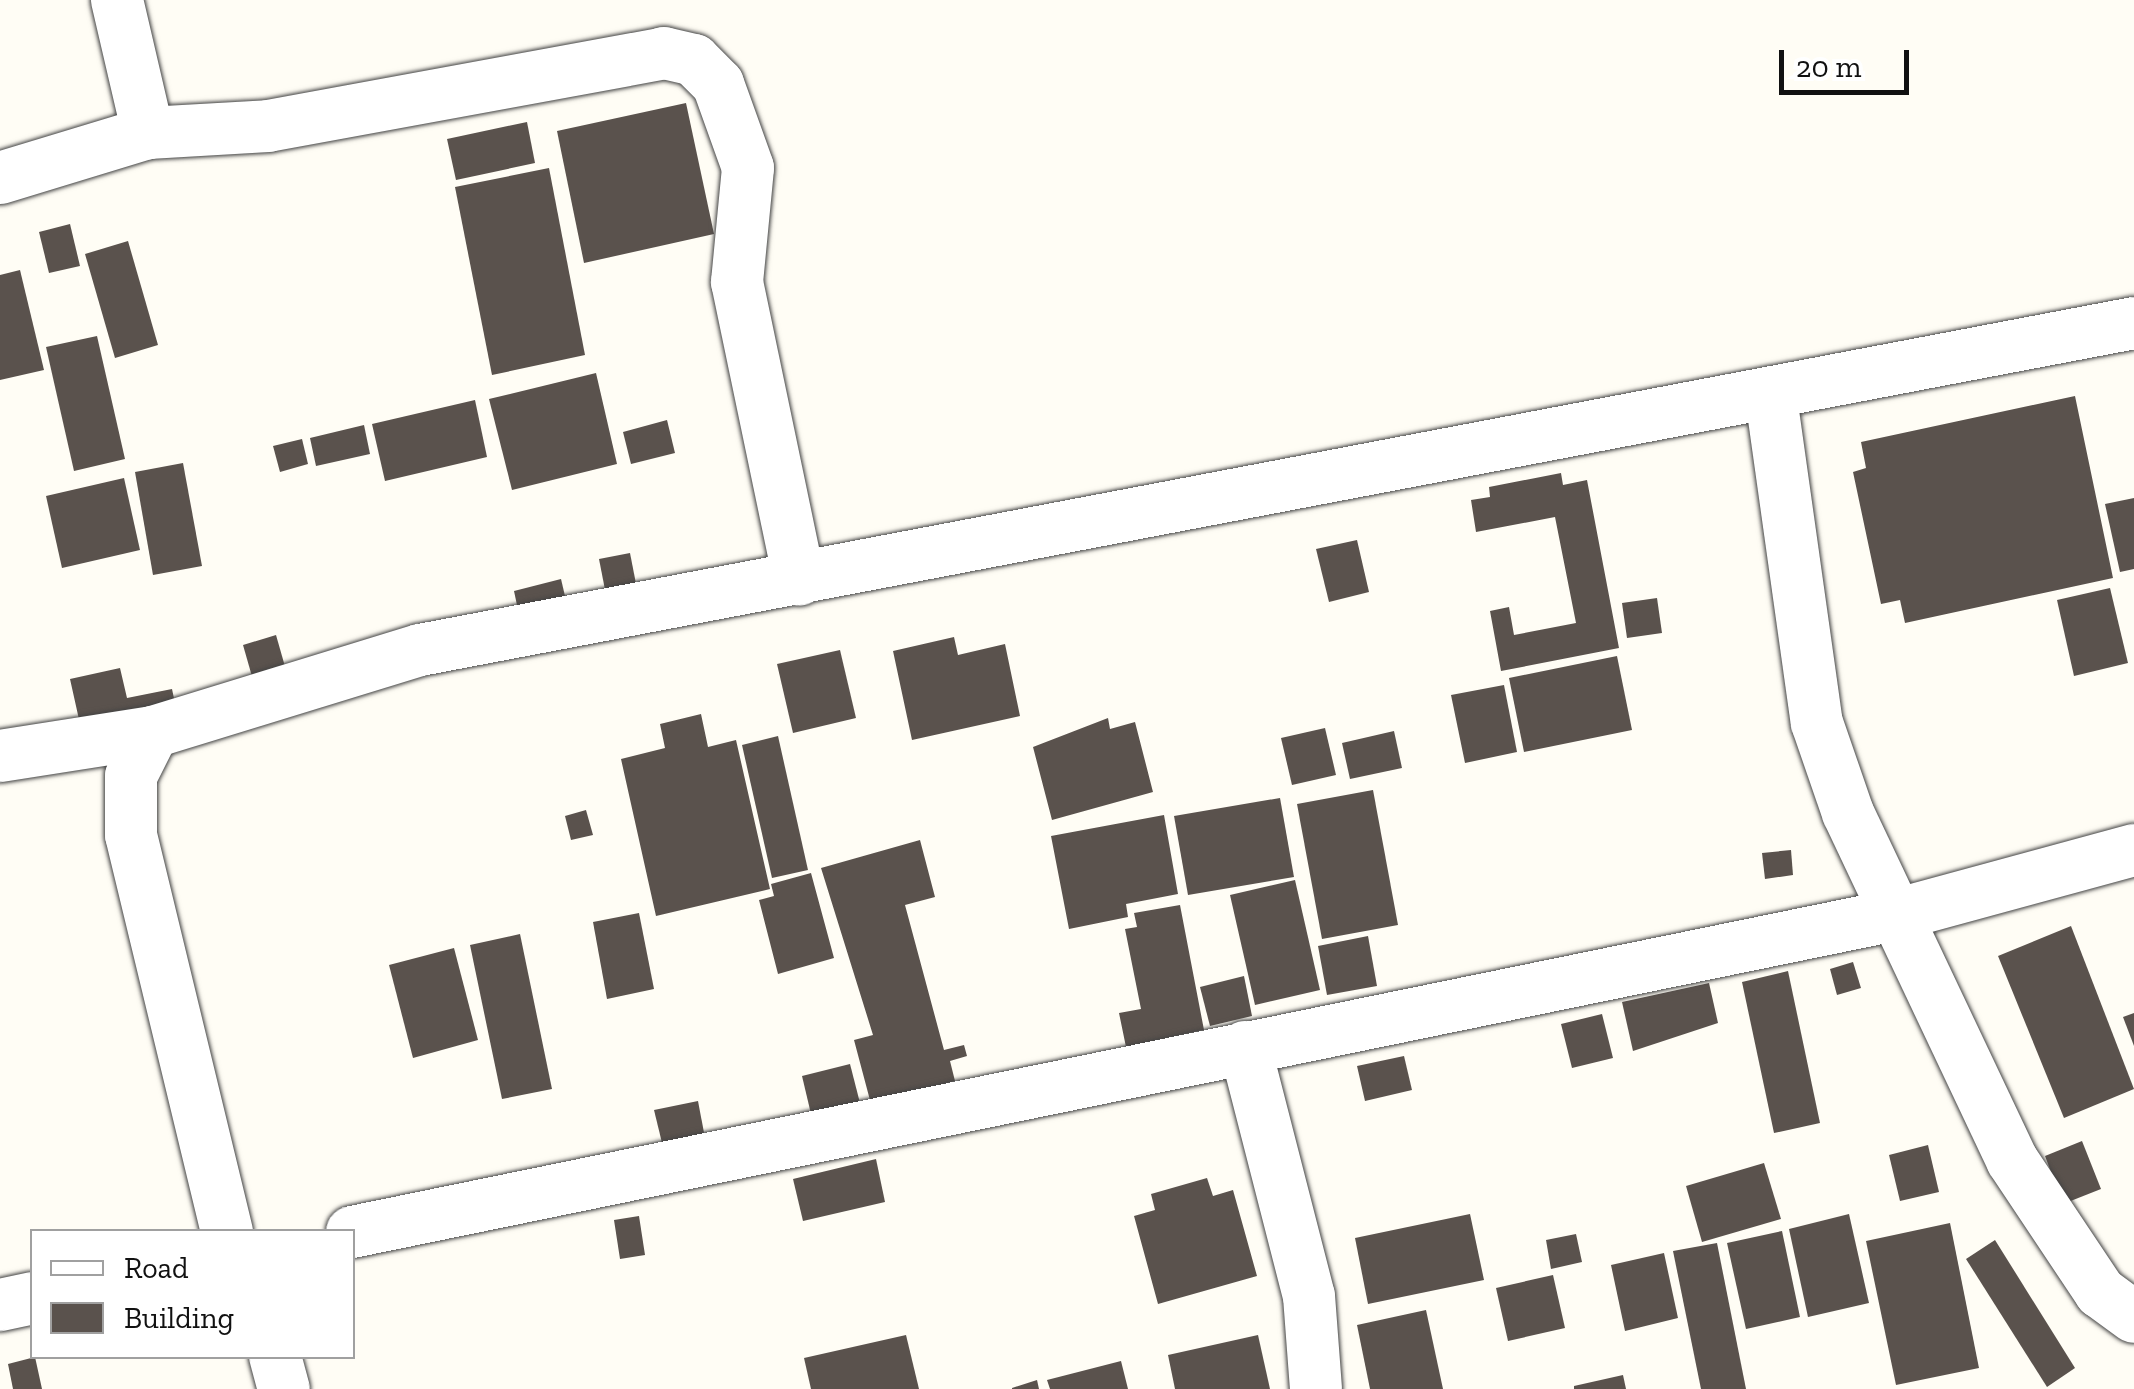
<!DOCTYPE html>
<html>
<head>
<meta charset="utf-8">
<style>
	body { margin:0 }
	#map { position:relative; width:2134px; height:1389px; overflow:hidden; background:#fffdf5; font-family:"Zilla Slab",serif }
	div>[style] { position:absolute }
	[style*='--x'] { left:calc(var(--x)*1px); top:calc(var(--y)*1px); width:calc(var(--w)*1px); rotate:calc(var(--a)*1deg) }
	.building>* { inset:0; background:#5a524d }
	.roads { filter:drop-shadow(0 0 2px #444) drop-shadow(0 0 2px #444) }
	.minor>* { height:52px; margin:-26px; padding:0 26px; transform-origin:26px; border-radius:26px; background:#fff }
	span { translate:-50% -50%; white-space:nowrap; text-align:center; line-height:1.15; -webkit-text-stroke:10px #fff; paint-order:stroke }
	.legend { position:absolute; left:30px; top:1229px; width:325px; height:130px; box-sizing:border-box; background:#fff; border:2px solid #a0a0a0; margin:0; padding:12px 18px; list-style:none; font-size:30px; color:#111 }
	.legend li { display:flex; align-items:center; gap:20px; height:50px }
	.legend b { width:50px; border:2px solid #a0a0a0 }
	.scale { position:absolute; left:1779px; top:50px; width:130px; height:45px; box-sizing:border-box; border:5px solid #111; border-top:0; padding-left:12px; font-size:30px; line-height:35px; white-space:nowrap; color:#111; -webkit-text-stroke:8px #fff; paint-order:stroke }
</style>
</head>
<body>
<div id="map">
	<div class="building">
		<div style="clip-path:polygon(686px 103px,714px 234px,584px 263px,557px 131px)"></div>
		<div style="clip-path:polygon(527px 122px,535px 163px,456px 180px,447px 139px)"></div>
		<div style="clip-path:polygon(549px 168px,585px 355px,492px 375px,455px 187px)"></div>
		<div style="clip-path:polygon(70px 224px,80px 266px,49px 273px,39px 232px)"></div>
		<div style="clip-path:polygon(128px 241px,158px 345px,115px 358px,85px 254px)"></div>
		<div style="clip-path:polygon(20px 270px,44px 370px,0 380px,0 275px)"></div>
		<div style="clip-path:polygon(97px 336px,125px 459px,74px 471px,46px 347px)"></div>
		<div style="clip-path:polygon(596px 373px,617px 464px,512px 490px,489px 399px)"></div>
		<div style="clip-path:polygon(2075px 396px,2113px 578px,1905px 623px,1900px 600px,1881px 604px,1853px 472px,1866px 468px,1861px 442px)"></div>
		<div style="clip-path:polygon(475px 400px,487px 457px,385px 481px,372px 424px)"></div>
		<div style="clip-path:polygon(667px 420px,675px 453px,631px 464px,623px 432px)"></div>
		<div style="clip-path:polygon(364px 425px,370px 454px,316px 466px,310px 438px)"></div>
		<div style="clip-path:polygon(302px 439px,308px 464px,280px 472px,273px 446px)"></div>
		<div style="clip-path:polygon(183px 463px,202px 566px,153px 575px,135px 472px)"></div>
		<div style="clip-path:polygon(1561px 473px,1563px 485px,1587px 480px,1619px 648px,1501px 671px,1490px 611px,1509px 607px,1514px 635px,1576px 623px,1555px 517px,1476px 532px,1471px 500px,1490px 497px,1489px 487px)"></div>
		<div style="clip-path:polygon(124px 478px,140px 550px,62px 568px,46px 496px)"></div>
		<div style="clip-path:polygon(2134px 498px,2134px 569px,2120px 572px,2105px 504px)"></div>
		<div style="clip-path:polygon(1357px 540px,1369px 592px,1329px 602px,1316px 549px)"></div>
		<div style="clip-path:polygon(630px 553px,638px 594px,607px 600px,599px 559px)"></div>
		<div style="clip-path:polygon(561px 579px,569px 613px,521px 624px,514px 591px)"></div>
		<div style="clip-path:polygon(2110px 588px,2128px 663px,2074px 676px,2057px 600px)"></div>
		<div style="clip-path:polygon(1657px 598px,1662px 633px,1627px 638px,1622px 603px)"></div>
		<div style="clip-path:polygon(276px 635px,286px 670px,253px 680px,243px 645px)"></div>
		<div style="clip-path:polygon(954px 637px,958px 655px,1005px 644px,1020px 716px,912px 740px,893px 651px)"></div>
		<div style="clip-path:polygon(840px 650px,856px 718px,793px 733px,777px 664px)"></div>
		<div style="clip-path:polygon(1617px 656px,1632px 730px,1524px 752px,1509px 678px)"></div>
		<div style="clip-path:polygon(120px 668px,127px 698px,172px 689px,175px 703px,80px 724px,70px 679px)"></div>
		<div style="clip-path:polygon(1504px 685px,1517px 752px,1465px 763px,1451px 695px)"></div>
		<div style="clip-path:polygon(701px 714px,708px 747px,736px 740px,770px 889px,656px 916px,621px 759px,665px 748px,660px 724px)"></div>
		<div style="clip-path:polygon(1108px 718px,1110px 729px,1135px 722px,1153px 792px,1052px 820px,1033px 747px)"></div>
		<div style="clip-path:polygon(1325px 728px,1336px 775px,1292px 785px,1281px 738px)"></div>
		<div style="clip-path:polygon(1394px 731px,1402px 768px,1350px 779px,1342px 743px)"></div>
		<div style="clip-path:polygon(778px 736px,808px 870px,772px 878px,742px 745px)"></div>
		<div style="clip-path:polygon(1373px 790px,1398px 925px,1322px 939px,1297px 804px)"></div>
		<div style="clip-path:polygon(1280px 798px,1294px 877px,1188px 895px,1174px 816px)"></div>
		<div style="clip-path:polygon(586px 810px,593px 835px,571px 840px,565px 816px)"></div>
		<div style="clip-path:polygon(1164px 815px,1178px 894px,1126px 904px,1128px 917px,1069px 929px,1051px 836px)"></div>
		<div style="clip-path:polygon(920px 840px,935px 897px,905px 905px,944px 1050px,964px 1045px,967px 1056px,950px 1061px,955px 1081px,871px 1104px,854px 1040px,873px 1035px,821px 868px)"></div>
		<div style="clip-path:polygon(1791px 850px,1793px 875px,1765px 879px,1762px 853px)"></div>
		<div style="clip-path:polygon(811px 873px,834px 958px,778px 974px,759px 900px,774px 896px,771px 884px)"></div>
		<div style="clip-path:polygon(1295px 880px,1320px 990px,1255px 1005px,1230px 895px)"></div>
		<div style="clip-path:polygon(1180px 905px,1204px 1030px,1126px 1047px,1119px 1013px,1141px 1009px,1125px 929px,1137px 927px,1134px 913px)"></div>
		<div style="clip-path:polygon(639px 913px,654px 989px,607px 999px,593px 922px)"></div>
		<div style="clip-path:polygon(2071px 926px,2134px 1089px,2064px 1118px,1998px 956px)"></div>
		<div style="clip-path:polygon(520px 934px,552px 1089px,502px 1099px,470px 945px)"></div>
		<div style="clip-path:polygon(1368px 936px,1377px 986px,1327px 995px,1318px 946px)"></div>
		<div style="clip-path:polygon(454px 948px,478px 1040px,413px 1058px,389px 965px)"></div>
		<div style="clip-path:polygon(1853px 962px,1861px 988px,1837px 995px,1830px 969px)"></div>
		<div style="clip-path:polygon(1788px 971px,1820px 1123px,1774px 1133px,1742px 982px)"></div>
		<div style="clip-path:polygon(1244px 976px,1252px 1016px,1210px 1026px,1200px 987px)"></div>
		<div style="clip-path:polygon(1709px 983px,1718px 1023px,1633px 1051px,1622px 1002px)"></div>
		<div style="clip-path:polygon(2134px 1013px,2134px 1046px,2123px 1017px)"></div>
		<div style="clip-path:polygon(1602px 1014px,1613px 1058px,1572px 1068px,1561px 1024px)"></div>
		<div style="clip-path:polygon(1404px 1056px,1412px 1090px,1365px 1101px,1357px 1066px)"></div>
		<div style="clip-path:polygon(850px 1064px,860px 1103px,811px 1114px,802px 1076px)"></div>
		<div style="clip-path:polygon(698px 1101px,705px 1138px,663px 1147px,654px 1110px)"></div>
		<div style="clip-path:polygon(2082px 1141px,2101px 1189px,2063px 1204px,2045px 1156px)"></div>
		<div style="clip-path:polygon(1928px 1145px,1939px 1192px,1900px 1201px,1889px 1155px)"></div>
		<div style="clip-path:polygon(876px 1159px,885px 1202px,803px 1221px,793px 1179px)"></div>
		<div style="clip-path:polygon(1764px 1163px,1781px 1219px,1702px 1242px,1686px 1186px)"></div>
		<div style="clip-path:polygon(1207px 1178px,1213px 1196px,1233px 1190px,1257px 1276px,1158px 1304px,1134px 1216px,1155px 1210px,1151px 1194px)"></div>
		<div style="clip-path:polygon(1470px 1214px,1484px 1280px,1368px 1304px,1355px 1238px)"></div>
		<div style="clip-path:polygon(1849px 1214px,1869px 1303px,1808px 1317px,1789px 1229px)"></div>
		<div style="clip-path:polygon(639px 1216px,645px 1255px,620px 1259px,614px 1220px)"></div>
		<div style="clip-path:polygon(1950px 1223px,1979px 1368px,1896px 1385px,1866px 1241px)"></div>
		<div style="clip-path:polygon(1782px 1231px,1800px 1317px,1746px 1329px,1727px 1243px)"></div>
		<div style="clip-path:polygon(1576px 1234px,1582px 1262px,1551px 1269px,1546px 1240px)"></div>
		<div style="clip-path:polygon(1995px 1240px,2075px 1368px,2047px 1387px,1966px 1259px)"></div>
		<div style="clip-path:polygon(1717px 1243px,1746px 1389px,1701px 1389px,1673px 1251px)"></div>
		<div style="clip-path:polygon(1664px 1253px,1678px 1318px,1625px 1331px,1611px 1265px)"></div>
		<div style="clip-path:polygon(1553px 1275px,1565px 1328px,1508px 1341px,1496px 1288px)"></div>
		<div style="clip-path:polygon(1426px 1310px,1443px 1389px,1370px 1389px,1357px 1325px)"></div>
		<div style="clip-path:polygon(906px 1335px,919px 1389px,811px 1389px,804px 1358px)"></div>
		<div style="clip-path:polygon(1258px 1335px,1270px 1389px,1175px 1389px,1168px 1355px)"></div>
		<div style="clip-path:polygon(35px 1357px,42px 1389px,13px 1389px,8px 1364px)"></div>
		<div style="clip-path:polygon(1121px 1361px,1128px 1389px,1050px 1389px,1047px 1380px)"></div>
		<div style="clip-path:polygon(1623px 1375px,1626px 1389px,1574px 1389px,1574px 1386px)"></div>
		<div style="clip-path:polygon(1037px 1380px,1039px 1389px,1012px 1389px,1012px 1388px)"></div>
	</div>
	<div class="roads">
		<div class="minor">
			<div style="--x:117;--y:0;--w:137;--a:76.9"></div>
			<div style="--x:0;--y:178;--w:155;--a:-16.9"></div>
			<div style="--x:148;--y:133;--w:120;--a:-3.3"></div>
			<div style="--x:268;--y:126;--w:403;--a:-10.4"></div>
			<div style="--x:664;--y:53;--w:31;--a:13"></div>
			<div style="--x:694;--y:60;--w:34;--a:45"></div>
			<div style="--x:718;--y:84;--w:89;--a:70.3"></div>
			<div style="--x:748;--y:168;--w:115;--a:95.5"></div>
			<div style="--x:737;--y:282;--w:304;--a:78.2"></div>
			<div style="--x:1771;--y:397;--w:329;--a:82"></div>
			<div style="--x:1817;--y:723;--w:95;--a:71"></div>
			<div style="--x:1848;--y:813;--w:384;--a:64.7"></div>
			<div style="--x:2012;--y:1160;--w:159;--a:56.3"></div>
			<div style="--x:2100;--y:1292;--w:42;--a:36.3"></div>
			<div style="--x:153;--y:732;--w:49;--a:116.6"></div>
			<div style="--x:131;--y:776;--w:59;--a:90"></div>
			<div style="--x:131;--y:835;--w:408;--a:76.4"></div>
			<div style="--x:0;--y:756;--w:155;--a:-8.9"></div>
			<div style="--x:153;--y:732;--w:279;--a:-17.1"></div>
			<div style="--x:420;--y:650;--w:1745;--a:-10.8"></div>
			<div style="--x:1245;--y:1047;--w:257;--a:75.6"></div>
			<div style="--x:1309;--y:1296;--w:93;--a:85.7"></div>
			<div style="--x:352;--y:1232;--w:1575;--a:-11.61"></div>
			<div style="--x:1895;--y:915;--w:248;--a:-15.2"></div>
			<div style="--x:0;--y:1305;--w:33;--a:-12"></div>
			<div style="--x:275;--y:1356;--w:34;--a:75"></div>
		</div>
	</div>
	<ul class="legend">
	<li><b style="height:12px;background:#fff"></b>Road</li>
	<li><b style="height:28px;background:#5a524d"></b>Building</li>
	</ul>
	<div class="scale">20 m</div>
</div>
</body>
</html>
